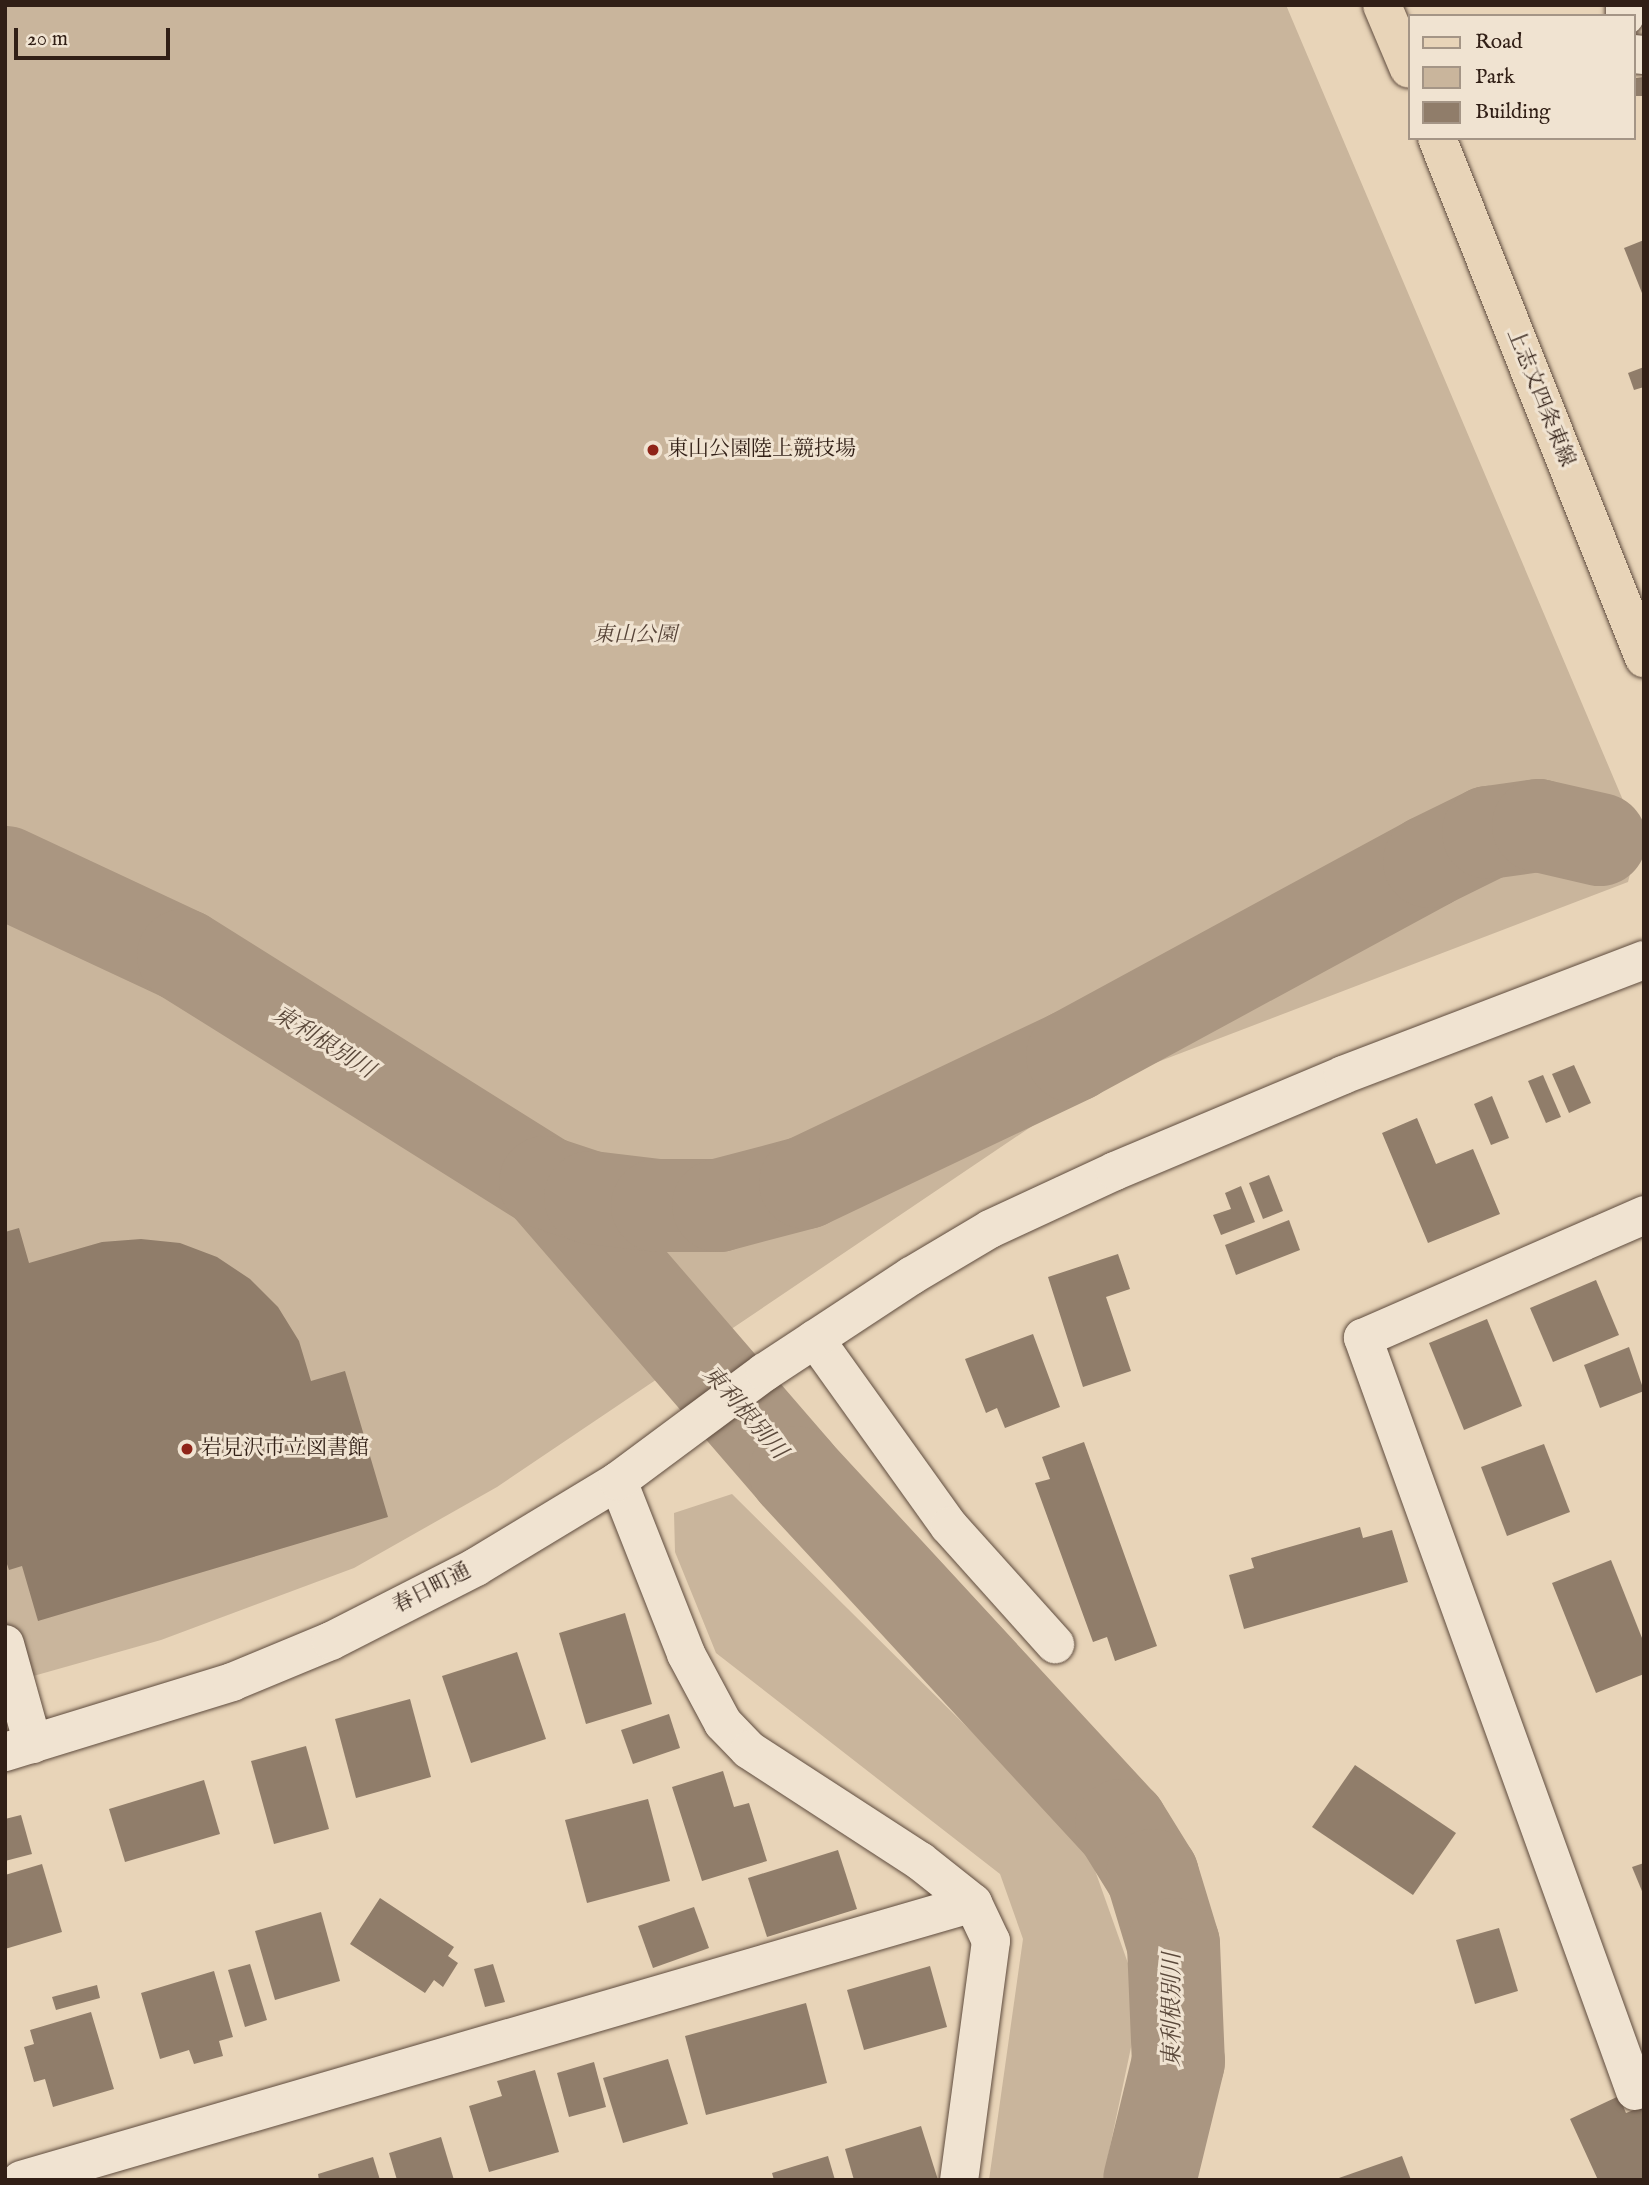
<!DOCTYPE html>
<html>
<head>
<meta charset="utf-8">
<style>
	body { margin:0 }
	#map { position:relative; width:1649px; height:2185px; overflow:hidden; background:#e8d4b8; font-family:"IM FELL English","Noto Serif JP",serif }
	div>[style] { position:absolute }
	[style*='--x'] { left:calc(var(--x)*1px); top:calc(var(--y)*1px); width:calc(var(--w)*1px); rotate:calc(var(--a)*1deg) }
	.green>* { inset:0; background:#c9b59c }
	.river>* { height:93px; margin:-46.5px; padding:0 46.5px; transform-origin:46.5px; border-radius:46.5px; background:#aa9681 }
	.building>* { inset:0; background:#907d6a }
	.roads { filter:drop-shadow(0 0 2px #5f4c3e) drop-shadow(0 0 2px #5f4c3e) }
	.minor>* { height:38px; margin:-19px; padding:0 19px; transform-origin:19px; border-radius:19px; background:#f0e3d1 }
	.major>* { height:38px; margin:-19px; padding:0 19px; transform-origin:19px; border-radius:19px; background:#e8d4b8 }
	.dots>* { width:19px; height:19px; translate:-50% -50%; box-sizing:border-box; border:4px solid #f0e3d1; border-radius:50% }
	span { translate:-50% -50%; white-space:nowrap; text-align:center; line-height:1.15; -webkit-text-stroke:6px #f0e3d1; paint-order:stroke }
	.street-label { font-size:21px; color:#311f16 }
	.poi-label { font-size:21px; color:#311f16 }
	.left { translate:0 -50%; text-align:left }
	.park-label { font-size:21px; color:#574438; font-style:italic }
	.water-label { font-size:23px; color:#5b493b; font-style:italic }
	.frame { position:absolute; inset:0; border:7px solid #311f16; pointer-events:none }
	.legend { position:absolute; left:1408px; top:14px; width:228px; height:126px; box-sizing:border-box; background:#f0e3d1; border:2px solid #a49586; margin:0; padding:9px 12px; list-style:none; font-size:21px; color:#311f16 }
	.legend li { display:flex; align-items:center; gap:14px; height:35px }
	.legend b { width:35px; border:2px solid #a49586 }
	.scale { position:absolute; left:14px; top:28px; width:156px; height:32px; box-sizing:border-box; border:4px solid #311f16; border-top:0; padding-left:9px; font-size:21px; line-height:24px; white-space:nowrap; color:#311f16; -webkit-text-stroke:5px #f0e3d1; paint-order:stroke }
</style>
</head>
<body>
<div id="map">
	<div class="green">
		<div style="clip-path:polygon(5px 5px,1286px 5px,1639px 838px,1628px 882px,1087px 1089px,497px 1487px,354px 1568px,161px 1640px,5px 1684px)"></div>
		<div style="clip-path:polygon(732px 1494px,1086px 1845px,1141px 2000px,1103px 2180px,989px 2180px,1023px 1939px,1000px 1874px,716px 1653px,675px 1552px,674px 1513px)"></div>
	</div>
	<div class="river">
		<div style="--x:5;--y:872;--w:196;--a:25"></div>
		<div style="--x:183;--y:955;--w:427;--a:32.1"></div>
		<div style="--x:545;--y:1182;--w:383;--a:49.2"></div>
		<div style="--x:795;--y:1472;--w:481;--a:47.3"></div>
		<div style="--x:1121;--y:1825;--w:59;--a:58.2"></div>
		<div style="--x:1152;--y:1875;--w:72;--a:73.1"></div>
		<div style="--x:1173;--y:1944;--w:117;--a:87.6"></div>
		<div style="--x:1178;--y:2061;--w:122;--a:103.7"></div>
		<div style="--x:545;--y:1182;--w:47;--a:18.4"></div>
		<div style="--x:590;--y:1197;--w:67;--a:6.8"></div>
		<div style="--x:657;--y:1205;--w:61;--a:0"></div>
		<div style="--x:718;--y:1205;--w:90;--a:-14.8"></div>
		<div style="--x:805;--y:1182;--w:296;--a:-25.4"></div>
		<div style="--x:1072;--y:1055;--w:406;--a:-28.5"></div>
		<div style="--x:1429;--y:861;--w:66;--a:-26.2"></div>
		<div style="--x:1488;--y:832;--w:50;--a:-8"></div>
		<div style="--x:1538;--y:825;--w:63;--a:12.9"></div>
	</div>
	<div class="building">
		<div style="clip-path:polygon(1644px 77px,1644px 96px,1636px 96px,1636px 78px)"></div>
		<div style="clip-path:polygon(1644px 240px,1644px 298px,1624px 248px)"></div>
		<div style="clip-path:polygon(1644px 367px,1644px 387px,1634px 390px,1628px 373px)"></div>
		<div style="clip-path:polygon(1574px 1065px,1591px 1103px,1569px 1113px,1552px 1074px)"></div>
		<div style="clip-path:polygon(1543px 1075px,1561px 1117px,1546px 1123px,1528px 1081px)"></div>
		<div style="clip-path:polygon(1492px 1096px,1509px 1138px,1491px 1145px,1474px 1104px)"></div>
		<div style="clip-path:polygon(1417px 1118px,1436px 1164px,1473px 1149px,1500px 1214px,1428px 1243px,1382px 1133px)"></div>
		<div style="clip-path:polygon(1269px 1175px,1283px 1211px,1263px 1219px,1249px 1183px)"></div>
		<div style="clip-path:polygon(1241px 1186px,1255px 1222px,1221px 1235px,1213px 1215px,1231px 1209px,1225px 1193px)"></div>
		<div style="clip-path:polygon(1289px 1220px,1300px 1250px,1236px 1275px,1225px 1245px)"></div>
		<div style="clip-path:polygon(19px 1228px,29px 1263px,102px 1242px,141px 1239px,180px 1243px,217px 1257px,250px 1279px,278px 1307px,299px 1341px,311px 1381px,345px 1371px,388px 1517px,38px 1621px,22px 1566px,9px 1570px,5px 1558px,5px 1232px)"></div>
		<div style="clip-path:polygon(1118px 1254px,1130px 1289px,1106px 1297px,1131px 1371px,1083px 1387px,1048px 1277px)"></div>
		<div style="clip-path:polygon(1596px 1280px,1619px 1335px,1553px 1362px,1530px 1308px)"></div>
		<div style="clip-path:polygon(1487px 1319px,1522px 1406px,1464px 1430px,1429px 1343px)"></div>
		<div style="clip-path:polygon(1033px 1334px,1060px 1407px,1005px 1428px,997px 1408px,986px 1413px,965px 1359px)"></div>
		<div style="clip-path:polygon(1629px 1347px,1644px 1391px,1600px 1408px,1584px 1365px)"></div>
		<div style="clip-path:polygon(1084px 1442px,1157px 1646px,1115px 1661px,1107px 1637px,1093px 1642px,1035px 1483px,1050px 1479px,1042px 1457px)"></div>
		<div style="clip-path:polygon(1544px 1444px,1570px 1512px,1507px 1536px,1481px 1467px)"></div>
		<div style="clip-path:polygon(1360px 1527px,1363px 1538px,1392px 1530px,1408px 1582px,1244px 1629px,1229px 1575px,1254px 1568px,1251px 1558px)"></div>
		<div style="clip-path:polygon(1611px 1560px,1644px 1643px,1644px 1674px,1596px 1693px,1552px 1583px)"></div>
		<div style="clip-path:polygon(625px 1613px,652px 1704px,586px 1724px,559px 1633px)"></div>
		<div style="clip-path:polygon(517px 1652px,546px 1739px,471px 1763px,442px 1676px)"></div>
		<div style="clip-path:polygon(410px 1699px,431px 1777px,356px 1798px,335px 1719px)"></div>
		<div style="clip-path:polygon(669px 1714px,680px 1748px,633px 1764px,621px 1730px)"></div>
		<div style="clip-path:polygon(306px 1746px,329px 1829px,274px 1844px,251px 1761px)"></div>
		<div style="clip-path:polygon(1355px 1765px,1456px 1833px,1413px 1895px,1312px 1827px)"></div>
		<div style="clip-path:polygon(723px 1771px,734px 1807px,749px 1803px,767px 1861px,702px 1881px,672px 1787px)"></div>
		<div style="clip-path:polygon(204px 1780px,220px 1834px,125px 1862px,109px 1809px)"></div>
		<div style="clip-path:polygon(648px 1799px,670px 1881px,587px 1903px,565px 1820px)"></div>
		<div style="clip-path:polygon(21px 1815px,32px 1854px,5px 1861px,5px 1819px)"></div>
		<div style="clip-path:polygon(838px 1850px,857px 1909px,767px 1937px,748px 1878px)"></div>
		<div style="clip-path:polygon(1644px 1863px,1644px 1896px,1632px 1867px)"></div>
		<div style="clip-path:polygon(42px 1864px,62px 1932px,5px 1949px,5px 1875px)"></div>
		<div style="clip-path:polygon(380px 1898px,454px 1947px,448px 1956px,458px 1963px,443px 1987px,434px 1980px,425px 1993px,350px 1944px)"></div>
		<div style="clip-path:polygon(694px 1907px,709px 1948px,653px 1968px,638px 1926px)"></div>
		<div style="clip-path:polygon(321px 1912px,340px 1981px,275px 2000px,255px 1931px)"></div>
		<div style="clip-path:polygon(1499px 1928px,1518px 1991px,1475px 2004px,1456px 1940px)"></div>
		<div style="clip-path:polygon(250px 1964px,267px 2020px,245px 2027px,228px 1970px)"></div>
		<div style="clip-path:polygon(493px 1964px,505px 2002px,485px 2007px,474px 1969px)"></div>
		<div style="clip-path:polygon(930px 1966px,947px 2027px,864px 2050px,847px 1990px)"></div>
		<div style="clip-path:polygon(214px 1971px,233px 2037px,219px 2041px,223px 2056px,194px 2064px,189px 2050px,160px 2059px,141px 1993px)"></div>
		<div style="clip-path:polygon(97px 1985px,100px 1998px,56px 2010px,52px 1997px)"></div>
		<div style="clip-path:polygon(806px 2003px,827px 2083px,706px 2115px,685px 2036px)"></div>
		<div style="clip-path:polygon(91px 2012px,114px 2089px,53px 2107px,45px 2079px,34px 2082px,24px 2047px,34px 2044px,30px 2030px)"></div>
		<div style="clip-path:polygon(668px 2059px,688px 2124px,623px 2143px,603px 2078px)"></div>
		<div style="clip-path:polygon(594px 2062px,606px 2107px,569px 2117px,557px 2073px)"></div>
		<div style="clip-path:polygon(535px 2070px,559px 2152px,489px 2172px,469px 2106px,502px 2096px,497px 2081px)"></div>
		<div style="clip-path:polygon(1619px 2096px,1626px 2113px,1644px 2106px,1644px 2180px,1598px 2180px,1570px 2119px)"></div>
		<div style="clip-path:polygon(921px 2126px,938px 2180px,854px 2180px,845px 2149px)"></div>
		<div style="clip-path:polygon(441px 2137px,454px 2180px,397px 2180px,389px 2153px)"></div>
		<div style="clip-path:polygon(828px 2156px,835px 2180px,774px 2180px,772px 2173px)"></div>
		<div style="clip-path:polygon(1402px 2156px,1411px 2180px,1336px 2180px,1336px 2179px)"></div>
		<div style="clip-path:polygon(373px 2157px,380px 2180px,319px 2180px,318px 2174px)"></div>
	</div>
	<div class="roads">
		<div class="minor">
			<div style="--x:1625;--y:16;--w:11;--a:-90"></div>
			<div style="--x:1633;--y:54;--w:11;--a:5"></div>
			<div style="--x:815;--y:1339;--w:230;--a:54.4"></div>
			<div style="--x:949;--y:1526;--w:159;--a:48.1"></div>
			<div style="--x:618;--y:1481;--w:186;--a:68.5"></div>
			<div style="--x:686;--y:1654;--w:78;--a:61.8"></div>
			<div style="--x:723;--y:1723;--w:37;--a:46"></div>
			<div style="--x:749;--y:1750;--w:204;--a:33"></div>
			<div style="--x:920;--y:1861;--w:68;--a:38.4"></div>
			<div style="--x:973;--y:1903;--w:42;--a:64.7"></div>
			<div style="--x:991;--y:1941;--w:241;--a:97.6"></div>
			<div style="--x:5;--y:1644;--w:104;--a:74.4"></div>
			<div style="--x:5;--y:1752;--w:238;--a:-17.1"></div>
			<div style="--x:232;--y:1682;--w:107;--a:-22.5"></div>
			<div style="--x:331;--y:1641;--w:163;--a:-27"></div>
			<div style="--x:476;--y:1567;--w:166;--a:-31.2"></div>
			<div style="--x:618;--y:1481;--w:183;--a:-36.6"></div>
			<div style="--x:765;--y:1372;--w:175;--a:-33.3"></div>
			<div style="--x:911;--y:1276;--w:92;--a:-30.7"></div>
			<div style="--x:990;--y:1229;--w:138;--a:-24.9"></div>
			<div style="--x:1115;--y:1171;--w:247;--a:-22.8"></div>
			<div style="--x:1343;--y:1075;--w:322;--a:-20.9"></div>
			<div style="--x:1635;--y:2091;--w:801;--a:-109.86"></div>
			<div style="--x:1363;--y:1338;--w:307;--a:-23.6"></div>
			<div style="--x:21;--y:2180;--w:991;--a:-16.22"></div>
		</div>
		<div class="major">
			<div style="--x:1382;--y:5;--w:69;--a:67.1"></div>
			<div style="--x:1437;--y:138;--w:560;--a:68.29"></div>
		</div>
	</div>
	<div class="dots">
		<div style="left:653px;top:450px;background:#8f2418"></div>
		<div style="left:187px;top:1449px;background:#8f2418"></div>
	</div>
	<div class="street-label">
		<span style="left:1540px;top:398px;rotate:68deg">上志文四条東線</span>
		<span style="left:432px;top:1589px;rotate:-27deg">春日町通</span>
	</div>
	<div class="poi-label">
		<span class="left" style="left:667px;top:450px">東山公園陸上競技場</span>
		<span class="left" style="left:201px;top:1449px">岩見沢市立図書館</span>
	</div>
	<div class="park-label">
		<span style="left:635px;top:636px">東山公園</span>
	</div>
	<div class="water-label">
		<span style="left:323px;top:1043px;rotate:32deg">東利根別川</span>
		<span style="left:744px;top:1413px;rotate:49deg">東利根別川</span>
		<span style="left:1173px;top:2010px;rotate:-90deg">東利根別川</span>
	</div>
	<div class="frame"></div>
	<ul class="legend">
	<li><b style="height:9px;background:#e8d4b8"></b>Road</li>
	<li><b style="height:19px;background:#c9b59c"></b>Park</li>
	<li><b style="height:19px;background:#907d6a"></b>Building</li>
	</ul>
	<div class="scale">20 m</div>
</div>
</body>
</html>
